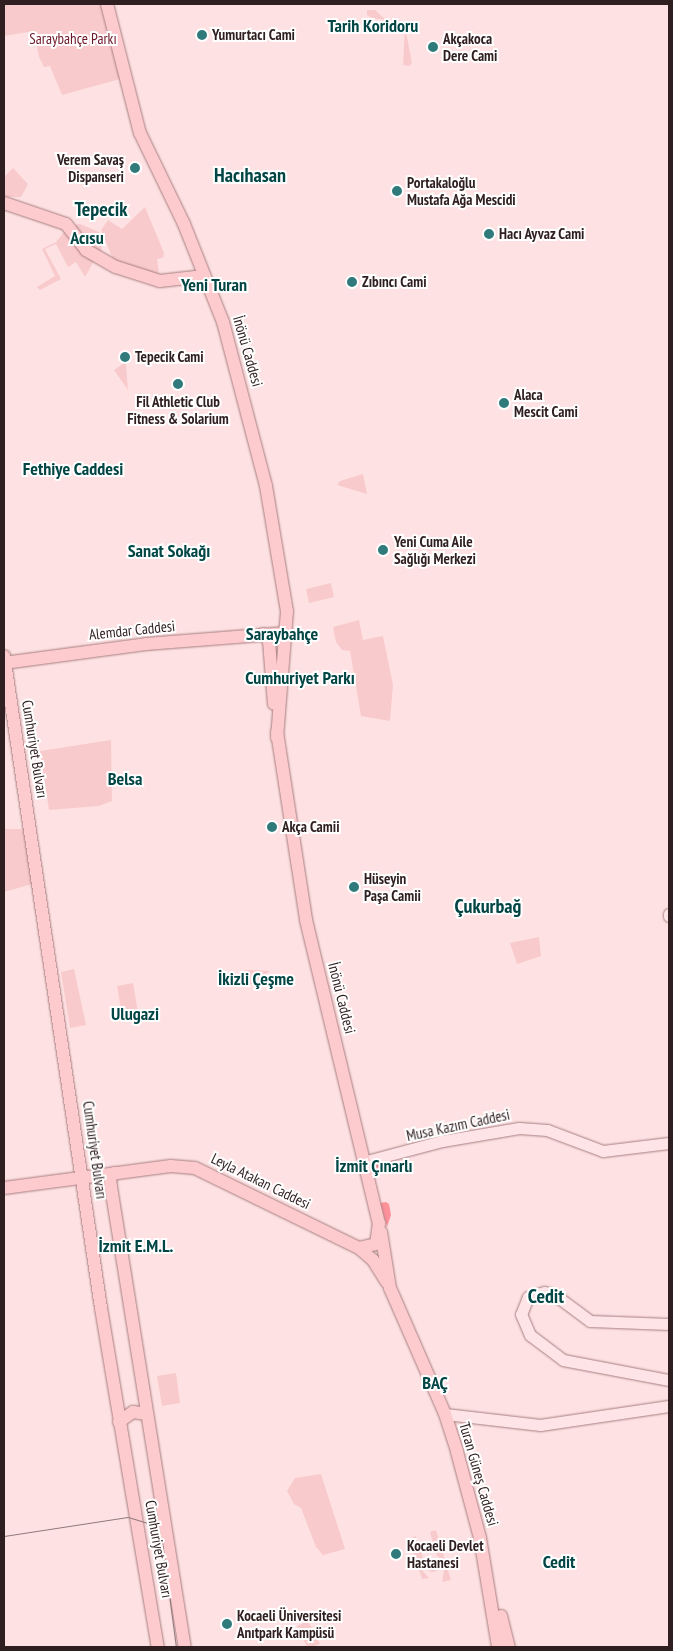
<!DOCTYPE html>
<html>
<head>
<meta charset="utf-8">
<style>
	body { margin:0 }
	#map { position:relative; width:673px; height:1651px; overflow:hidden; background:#fee2e3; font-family:"PT Sans Narrow",sans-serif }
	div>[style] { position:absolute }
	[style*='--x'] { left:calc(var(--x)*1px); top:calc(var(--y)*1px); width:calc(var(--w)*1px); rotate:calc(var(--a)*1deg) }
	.green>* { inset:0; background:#f9cacc }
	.round { border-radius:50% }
	.forest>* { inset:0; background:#fe919a }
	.roads { filter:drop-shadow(0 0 1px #a77e80) drop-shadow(0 0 1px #a77e80) }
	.secondary>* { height:11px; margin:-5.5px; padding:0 5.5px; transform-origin:5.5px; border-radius:5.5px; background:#fee4e6 }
	.primary>* { height:12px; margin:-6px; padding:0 6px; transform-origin:6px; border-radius:6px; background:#fdcacd }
	.tram>* { height:1px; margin:-0.5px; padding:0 0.5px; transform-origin:0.5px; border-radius:0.5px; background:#907a7b }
	.dots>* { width:14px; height:14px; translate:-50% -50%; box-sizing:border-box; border:2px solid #fff; border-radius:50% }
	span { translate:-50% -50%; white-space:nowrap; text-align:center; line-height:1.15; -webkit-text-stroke:4px #fff; paint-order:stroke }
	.poi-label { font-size:15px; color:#301f20; font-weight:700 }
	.left { translate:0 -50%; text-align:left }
	.right { translate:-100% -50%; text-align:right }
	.park-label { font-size:15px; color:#6c1727 }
	.street-label { font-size:15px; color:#301f20 }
	.quarter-label { font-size:18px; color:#014545; font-weight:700 }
	.district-label { font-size:20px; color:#014545; font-weight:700 }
	.frame { position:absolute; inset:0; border:5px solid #301f20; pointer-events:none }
</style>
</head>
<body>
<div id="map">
	<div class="green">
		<div style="clip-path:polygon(4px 4px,100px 4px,120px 79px,62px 95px,50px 66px,44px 67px,39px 57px,34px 31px,4px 36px)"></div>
		<div style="clip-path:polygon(367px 10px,375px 10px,386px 20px,372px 18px,367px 15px)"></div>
		<div style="clip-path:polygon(405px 27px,412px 63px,409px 66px,403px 65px)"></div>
		<div style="clip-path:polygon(13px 168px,28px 184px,21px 197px,4px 197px,4px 177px)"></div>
		<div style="clip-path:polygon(145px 207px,164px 253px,163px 258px,157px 259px,160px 281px,116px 267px,101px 230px,108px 220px,122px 229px)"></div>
		<div style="clip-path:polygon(80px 224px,99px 232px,102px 243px,100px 259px,96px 257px,85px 277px,76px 262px,68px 267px,56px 244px,45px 249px,61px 279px,40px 290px,37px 287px,55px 276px,42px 249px,56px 242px,69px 226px)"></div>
		<div style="clip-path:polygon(128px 360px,126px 366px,128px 390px,114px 370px)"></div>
		<div style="clip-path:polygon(363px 474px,367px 494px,337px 485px,340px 481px)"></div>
		<div style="clip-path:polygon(331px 583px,334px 597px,309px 603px,306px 589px)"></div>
		<div style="clip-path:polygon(359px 620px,363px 640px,383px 636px,393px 685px,390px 721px,361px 716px,350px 651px,342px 650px,336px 642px,333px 627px)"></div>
		<div style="clip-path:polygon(111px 740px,112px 801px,99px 806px,49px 810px,40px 751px)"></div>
		<div style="clip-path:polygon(4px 829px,28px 829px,36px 883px,4px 892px)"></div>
		<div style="clip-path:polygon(539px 937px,541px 956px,517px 964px,510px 943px)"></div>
		<div style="clip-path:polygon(74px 969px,86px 1025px,70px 1028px,61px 972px)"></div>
		<div style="clip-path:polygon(244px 970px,253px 970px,270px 971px,250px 985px)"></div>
		<div style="clip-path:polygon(133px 983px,138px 1012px,122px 1015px,117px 986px)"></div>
		<div style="clip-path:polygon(176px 1373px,180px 1403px,162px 1406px,157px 1376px)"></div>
		<div style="clip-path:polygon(321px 1474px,345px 1549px,323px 1555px,316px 1547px,301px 1508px,294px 1504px,287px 1491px,295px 1478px)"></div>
		<div style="clip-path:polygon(436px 1530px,451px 1580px,442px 1582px,445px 1564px,436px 1554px,430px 1532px)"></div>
		<div style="clip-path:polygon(416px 1536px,423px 1558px,420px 1568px,429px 1578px,422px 1579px,409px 1539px)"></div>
		<div class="round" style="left:427px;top:1560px;width:12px;height:12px"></div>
		<div style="clip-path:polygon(308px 1621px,320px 1644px,313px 1647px,307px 1647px,297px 1626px)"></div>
	</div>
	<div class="forest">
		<div style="clip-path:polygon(393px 1158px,395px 1168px,373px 1176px,369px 1164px)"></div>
		<div style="clip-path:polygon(386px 1202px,389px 1204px,391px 1215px,387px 1227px,380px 1203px)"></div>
	</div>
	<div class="roads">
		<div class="secondary">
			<div style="--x:669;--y:914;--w:2;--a:90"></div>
			<div style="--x:363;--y:1162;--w:82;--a:-14.9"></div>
			<div style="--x:442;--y:1141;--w:78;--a:-9.6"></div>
			<div style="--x:519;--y:1128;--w:28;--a:4"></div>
			<div style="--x:547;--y:1130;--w:60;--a:20.6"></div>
			<div style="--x:603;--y:1151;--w:66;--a:-6.9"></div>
			<div style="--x:669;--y:1324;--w:79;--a:-177.8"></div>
			<div style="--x:590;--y:1321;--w:44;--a:-143.4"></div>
			<div style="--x:555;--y:1295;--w:11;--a:-165"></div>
			<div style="--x:544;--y:1292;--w:17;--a:163"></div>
			<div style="--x:528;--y:1297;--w:18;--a:112"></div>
			<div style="--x:521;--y:1314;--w:23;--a:67"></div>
			<div style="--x:530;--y:1335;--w:41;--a:37.1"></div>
			<div style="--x:563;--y:1360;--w:108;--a:10.7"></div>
			<div style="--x:445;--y:1414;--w:96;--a:6.6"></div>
			<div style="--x:540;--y:1425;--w:130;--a:-8.4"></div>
		</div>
		<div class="primary">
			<div style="--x:107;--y:4;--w:133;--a:75.7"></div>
			<div style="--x:140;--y:133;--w:101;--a:64.2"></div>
			<div style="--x:184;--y:224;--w:105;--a:68.3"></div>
			<div style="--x:223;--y:322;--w:170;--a:75.3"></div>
			<div style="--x:266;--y:486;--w:127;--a:80.5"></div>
			<div style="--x:287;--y:611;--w:127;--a:94.5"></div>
			<div style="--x:4;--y:203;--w:65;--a:18.7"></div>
			<div style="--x:66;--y:224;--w:33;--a:52"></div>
			<div style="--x:86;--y:250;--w:34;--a:30"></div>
			<div style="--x:116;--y:267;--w:46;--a:17.7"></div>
			<div style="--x:160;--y:281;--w:44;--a:-6.5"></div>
			<div style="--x:263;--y:634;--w:9;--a:49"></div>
			<div style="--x:269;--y:641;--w:63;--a:85.5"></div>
			<div style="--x:4;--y:656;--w:659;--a:81.54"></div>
			<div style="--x:101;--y:1308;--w:344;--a:80.5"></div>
			<div style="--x:4;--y:663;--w:143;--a:-7.6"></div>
			<div style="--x:146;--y:644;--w:141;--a:-4.5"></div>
			<div style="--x:277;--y:732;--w:190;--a:81.2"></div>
			<div style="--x:306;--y:920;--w:312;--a:76.5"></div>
			<div style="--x:379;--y:1223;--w:21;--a:98"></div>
			<div style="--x:376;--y:1244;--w:17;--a:167"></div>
			<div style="--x:114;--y:1173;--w:6;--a:129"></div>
			<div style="--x:110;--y:1178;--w:9;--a:84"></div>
			<div style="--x:111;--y:1187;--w:466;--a:80.9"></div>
			<div style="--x:4;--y:1188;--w:168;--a:-7.5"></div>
			<div style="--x:171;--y:1166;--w:24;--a:5"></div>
			<div style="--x:195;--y:1168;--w:182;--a:26"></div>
			<div style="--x:359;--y:1248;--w:18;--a:41"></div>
			<div style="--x:373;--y:1260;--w:26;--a:58"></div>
			<div style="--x:381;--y:1232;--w:57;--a:80.9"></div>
			<div style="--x:390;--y:1288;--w:137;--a:66.4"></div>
			<div style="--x:445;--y:1414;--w:40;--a:72"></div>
			<div style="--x:457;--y:1452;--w:89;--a:75"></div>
			<div style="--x:480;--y:1538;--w:110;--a:80.6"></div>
			<div style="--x:119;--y:1422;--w:17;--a:-36"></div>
			<div style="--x:133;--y:1412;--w:14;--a:8"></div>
			<div style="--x:501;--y:1616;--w:32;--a:76"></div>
		</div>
	</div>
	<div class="tram">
		<div style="--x:4;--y:1536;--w:125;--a:-8.7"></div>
		<div style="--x:128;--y:1517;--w:24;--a:17"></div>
		<div style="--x:151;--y:1524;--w:20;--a:57"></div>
		<div style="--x:162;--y:1541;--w:107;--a:82.5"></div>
	</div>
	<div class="dots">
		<div style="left:202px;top:35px;background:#317a7b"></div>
		<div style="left:433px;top:47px;background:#317a7b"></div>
		<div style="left:135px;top:168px;background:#317a7b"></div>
		<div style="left:397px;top:191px;background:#317a7b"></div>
		<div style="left:489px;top:234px;background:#317a7b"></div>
		<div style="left:352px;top:282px;background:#317a7b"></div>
		<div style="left:125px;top:357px;background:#317a7b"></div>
		<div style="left:178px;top:384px;background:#317a7b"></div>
		<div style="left:504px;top:403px;background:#317a7b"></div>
		<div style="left:383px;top:550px;background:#317a7b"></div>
		<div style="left:272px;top:827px;background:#317a7b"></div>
		<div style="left:354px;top:887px;background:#317a7b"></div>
		<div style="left:396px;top:1554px;background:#317a7b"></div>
		<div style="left:227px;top:1624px;background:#317a7b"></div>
	</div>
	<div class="poi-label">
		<span class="left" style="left:212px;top:35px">Yumurtacı Cami</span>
		<span class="left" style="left:443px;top:47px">Akçakoca<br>Dere Cami</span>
		<span class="right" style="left:124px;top:168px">Verem Savaş<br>Dispanseri</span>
		<span class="left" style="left:407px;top:191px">Portakaloğlu<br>Mustafa Ağa Mescidi</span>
		<span class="left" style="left:499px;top:234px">Hacı Ayvaz Cami</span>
		<span class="left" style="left:362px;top:282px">Zıbıncı Cami</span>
		<span class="left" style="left:135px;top:357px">Tepecik Cami</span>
		<span class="left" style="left:514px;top:403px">Alaca<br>Mescit Cami</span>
		<span style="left:178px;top:410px">Fil Athletic Club<br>Fitness &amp; Solarium</span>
		<span class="left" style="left:394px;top:550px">Yeni Cuma Aile<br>Sağlığı Merkezi</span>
		<span class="left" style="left:282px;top:827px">Akça Camii</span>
		<span class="left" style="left:364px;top:887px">Hüseyin<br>Paşa Camii</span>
		<span class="left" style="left:407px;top:1554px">Kocaeli Devlet<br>Hastanesi</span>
		<span class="left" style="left:237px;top:1624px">Kocaeli Üniversitesi<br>Anıtpark Kampüsü</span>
	</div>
	<div class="park-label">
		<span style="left:73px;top:39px">Saraybahçe Parkı</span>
	</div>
	<div class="street-label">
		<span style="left:248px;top:351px;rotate:74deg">İnönü Caddesi</span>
		<span style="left:132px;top:630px;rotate:-6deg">Alemdar Caddesi</span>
		<span style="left:35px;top:749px;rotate:81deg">Cumhuriyet Bulvarı</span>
		<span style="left:342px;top:998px;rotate:76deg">İnönü Caddesi</span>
		<span style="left:458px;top:1125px;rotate:-12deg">Musa Kazım Caddesi</span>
		<span style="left:95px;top:1150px;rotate:82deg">Cumhuriyet Bulvarı</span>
		<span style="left:261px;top:1181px;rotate:26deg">Leyla Atakan Caddesi</span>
		<span style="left:479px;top:1474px;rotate:74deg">Turan Güneş Caddesi</span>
		<span style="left:159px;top:1549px;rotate:80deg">Cumhuriyet Bulvarı</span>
	</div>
	<div class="quarter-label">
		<span style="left:373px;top:26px">Tarih Koridoru</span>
		<span style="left:87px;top:238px">Acısu</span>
		<span style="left:214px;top:285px">Yeni Turan</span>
		<span style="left:73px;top:469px">Fethiye Caddesi</span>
		<span style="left:169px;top:551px">Sanat Sokağı</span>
		<span style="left:282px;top:634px">Saraybahçe</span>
		<span style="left:300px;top:678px">Cumhuriyet Parkı</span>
		<span style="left:125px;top:779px">Belsa</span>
		<span style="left:256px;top:979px">İkizli Çeşme</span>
		<span style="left:135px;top:1014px">Ulugazi</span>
		<span style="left:374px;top:1166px">İzmit Çınarlı</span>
		<span style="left:136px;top:1246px">İzmit E.M.L.</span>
		<span style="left:435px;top:1383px">BAÇ</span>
		<span style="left:559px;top:1562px">Cedit</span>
	</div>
	<div class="district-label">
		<span style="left:250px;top:175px">Hacıhasan</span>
		<span style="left:101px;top:209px">Tepecik</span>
		<span style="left:488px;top:906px">Çukurbağ</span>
		<span style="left:546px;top:1296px">Cedit</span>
	</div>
	<div class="frame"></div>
</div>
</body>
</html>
